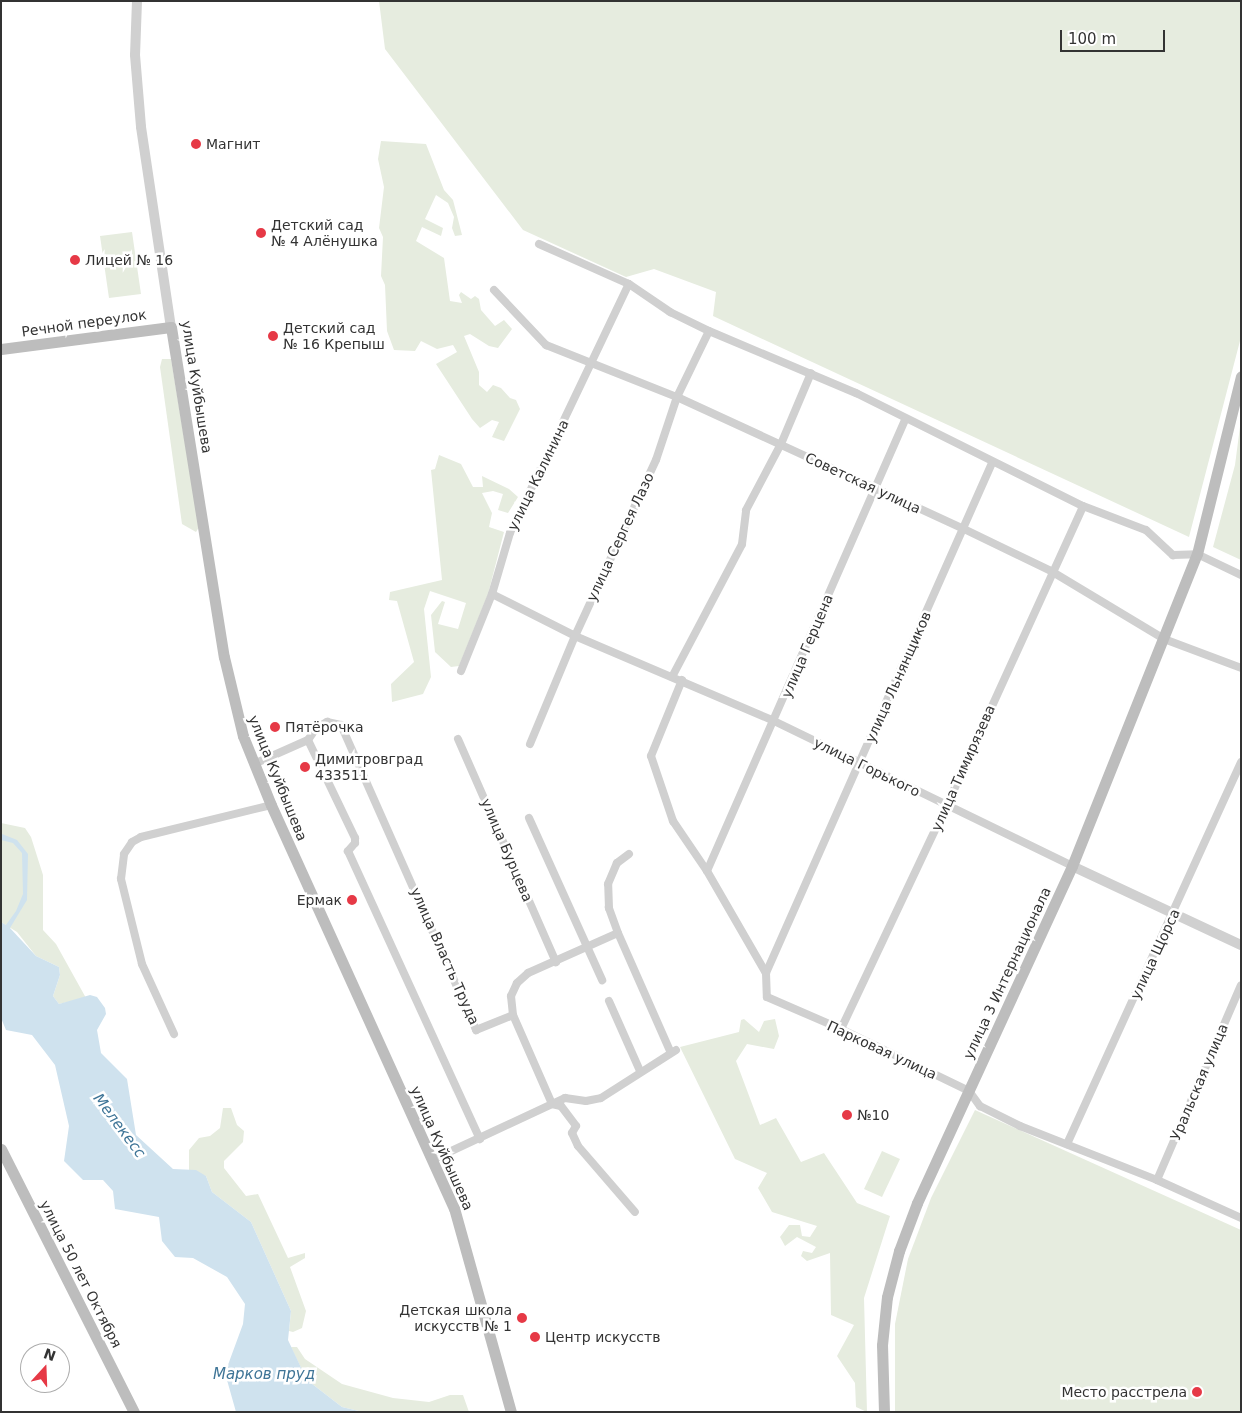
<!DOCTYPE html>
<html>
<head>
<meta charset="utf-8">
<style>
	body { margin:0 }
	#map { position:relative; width:1242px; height:1413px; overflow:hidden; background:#fff; font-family:"DejaVu Sans",sans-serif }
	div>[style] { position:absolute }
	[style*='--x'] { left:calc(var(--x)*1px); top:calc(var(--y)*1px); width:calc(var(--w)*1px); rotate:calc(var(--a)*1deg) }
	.green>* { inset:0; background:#e6ecdf }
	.water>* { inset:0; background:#cfe2ee }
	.minor>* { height:8px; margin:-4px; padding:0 4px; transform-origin:4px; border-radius:4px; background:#d0d0d0 }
	.tertiary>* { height:10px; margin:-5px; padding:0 5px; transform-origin:5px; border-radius:5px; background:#d0d0d0 }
	.secondary>* { height:11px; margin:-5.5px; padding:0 5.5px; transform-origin:5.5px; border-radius:5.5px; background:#bdbdbd }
	.dots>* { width:14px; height:14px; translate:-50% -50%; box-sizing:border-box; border:2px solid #fff; border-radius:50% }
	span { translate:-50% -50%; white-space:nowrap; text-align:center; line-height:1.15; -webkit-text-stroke:5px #fff; paint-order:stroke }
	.poi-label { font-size:14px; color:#333 }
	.left { translate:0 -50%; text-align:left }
	.right { translate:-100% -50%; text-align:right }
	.street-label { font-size:14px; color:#333 }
	.water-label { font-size:15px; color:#3f7597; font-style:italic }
	.frame { position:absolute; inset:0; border:2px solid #333; pointer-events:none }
	.north { position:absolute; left:20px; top:1343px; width:50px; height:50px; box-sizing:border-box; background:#fff; border:1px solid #adadad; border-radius:50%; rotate:20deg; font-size:14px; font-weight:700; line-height:20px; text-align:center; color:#333 }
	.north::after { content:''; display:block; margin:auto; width:18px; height:22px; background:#e63946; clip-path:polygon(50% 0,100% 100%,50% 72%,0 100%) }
	.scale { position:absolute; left:1060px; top:30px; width:105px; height:22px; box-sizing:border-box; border:2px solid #333; border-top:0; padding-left:6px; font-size:15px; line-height:18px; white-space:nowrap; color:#333; -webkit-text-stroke:4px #fff; paint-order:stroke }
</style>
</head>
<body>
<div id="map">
	<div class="green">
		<div style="clip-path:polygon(379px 1px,1241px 1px,1241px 337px,1189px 537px,713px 316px,716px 292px,654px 269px,626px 277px,523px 230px,385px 49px)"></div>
		<div style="clip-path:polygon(381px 141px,426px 144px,444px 190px,453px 200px,462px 235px,455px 236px,452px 228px,454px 217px,448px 203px,436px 195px,425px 219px,443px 228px,441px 236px,422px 227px,416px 241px,444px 258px,450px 301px,462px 303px,459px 295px,461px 292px,471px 299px,475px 296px,479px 299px,481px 310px,495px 326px,504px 320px,512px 329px,498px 348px,489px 346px,470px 334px,464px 336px,479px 372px,479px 385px,487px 392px,493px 385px,501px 388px,510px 398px,516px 400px,520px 409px,504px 441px,492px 437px,499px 422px,492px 420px,480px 428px,472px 419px,436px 364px,457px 352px,453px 345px,437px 349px,421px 341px,415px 351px,394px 350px,387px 331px,385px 285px,381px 276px,383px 237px,379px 228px,384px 187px,378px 159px)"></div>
		<div style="clip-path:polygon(132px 232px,141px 294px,109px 298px,100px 236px)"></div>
		<div style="clip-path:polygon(162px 359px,171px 359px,199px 527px,196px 532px,182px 524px,160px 367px)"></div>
		<div style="clip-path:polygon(1241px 419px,1241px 560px,1213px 547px,1235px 465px)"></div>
		<div style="clip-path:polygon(439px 455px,461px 464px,473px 487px,483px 487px,482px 476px,509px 489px,518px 497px,508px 513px,498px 510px,503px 494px,493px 491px,482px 493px,492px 513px,489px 527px,504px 532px,488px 594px,459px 666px,451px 667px,435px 652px,431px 615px,442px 601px,445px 602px,438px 624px,458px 629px,466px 603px,430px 591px,424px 609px,431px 677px,423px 694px,392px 702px,391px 684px,414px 662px,397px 601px,389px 600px,390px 592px,442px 580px,431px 470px,435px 469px)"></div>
		<div style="clip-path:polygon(1px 823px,25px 828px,31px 837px,43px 875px,43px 930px,56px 944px,86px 998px,59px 1004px,53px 996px,60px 975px,59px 967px,36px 956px,17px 932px,1px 922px)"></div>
		<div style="clip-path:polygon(744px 1019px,759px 1032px,764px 1021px,775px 1019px,779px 1036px,774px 1049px,747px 1044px,736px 1061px,760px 1125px,776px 1118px,801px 1162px,824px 1153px,857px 1203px,890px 1216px,864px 1298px,867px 1412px,856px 1407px,855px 1383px,837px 1356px,854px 1325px,831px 1315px,830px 1253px,807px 1261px,801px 1256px,803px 1251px,812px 1253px,816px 1247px,797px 1237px,785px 1246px,780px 1237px,789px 1225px,800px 1225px,802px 1236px,810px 1237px,817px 1226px,772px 1212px,758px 1188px,767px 1173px,735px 1159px,680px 1047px,739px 1032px,741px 1020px)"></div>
		<div style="clip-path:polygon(223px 1108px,231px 1108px,237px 1125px,244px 1131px,243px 1142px,224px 1161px,224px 1168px,246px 1196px,258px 1194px,288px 1258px,305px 1253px,305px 1258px,290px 1267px,306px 1311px,302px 1328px,293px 1332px,289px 1331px,291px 1311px,251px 1222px,212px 1192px,206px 1176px,189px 1171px,189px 1150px,199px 1138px,210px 1136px,220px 1128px)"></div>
		<div style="clip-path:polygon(975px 1110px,1241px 1230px,1241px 1412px,895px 1412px,895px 1324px,908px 1259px,931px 1198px)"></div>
		<div style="clip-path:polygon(882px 1151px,900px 1159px,882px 1197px,864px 1189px)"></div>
		<div style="clip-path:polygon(291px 1347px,297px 1347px,305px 1359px,342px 1384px,393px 1398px,429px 1402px,450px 1395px,463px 1395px,469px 1412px,363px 1412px,342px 1407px,307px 1380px)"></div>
	</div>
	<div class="water">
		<div style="clip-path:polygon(2px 834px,17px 840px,28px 854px,27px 900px,10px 928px,36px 956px,59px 967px,60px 975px,53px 996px,59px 1004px,90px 995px,97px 997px,105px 1008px,106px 1014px,97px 1030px,101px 1053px,127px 1079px,136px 1135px,173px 1169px,196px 1170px,206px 1176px,212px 1192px,251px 1222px,291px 1311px,288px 1340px,307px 1380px,342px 1407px,363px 1412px,236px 1412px,225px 1373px,243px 1324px,245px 1304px,227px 1277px,193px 1258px,175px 1257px,162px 1241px,159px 1217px,115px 1209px,113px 1191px,103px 1180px,83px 1180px,64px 1161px,69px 1126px,55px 1065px,32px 1035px,6px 1030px,1px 1018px,1px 922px,6px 925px,16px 911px,23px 894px,22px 853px,13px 843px,1px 840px)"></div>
	</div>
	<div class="minor">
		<div style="--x:539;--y:244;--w:98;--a:24"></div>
		<div style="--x:629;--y:284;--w:50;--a:34.3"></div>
		<div style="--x:670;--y:312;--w:43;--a:26"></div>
		<div style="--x:709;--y:331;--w:160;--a:22.9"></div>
		<div style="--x:856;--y:393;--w:254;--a:26.5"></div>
		<div style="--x:1083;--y:506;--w:67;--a:20.9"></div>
		<div style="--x:1146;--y:530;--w:37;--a:43"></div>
		<div style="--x:1173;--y:555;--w:24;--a:-2"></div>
		<div style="--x:1197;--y:554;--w:49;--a:25.5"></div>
		<div style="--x:494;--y:290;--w:76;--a:46.6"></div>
		<div style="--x:546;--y:345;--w:141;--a:21.7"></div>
		<div style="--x:677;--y:397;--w:316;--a:24.7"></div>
		<div style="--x:964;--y:529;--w:97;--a:25.8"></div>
		<div style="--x:1051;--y:571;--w:132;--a:31"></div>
		<div style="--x:1164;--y:639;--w:82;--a:20.6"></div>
		<div style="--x:492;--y:594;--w:93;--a:26.8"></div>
		<div style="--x:575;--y:636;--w:216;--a:23.1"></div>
		<div style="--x:774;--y:721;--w:331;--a:25.9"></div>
		<div style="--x:461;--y:671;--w:83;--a:-68.1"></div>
		<div style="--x:492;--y:594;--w:64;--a:-73.6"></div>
		<div style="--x:510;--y:533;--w:276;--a:-64.5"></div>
		<div style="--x:672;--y:677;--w:150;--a:-62.2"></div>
		<div style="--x:742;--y:544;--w:34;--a:-83"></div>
		<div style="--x:746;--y:510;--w:75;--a:-62.1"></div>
		<div style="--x:781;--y:444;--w:77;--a:-67.1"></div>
		<div style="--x:682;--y:680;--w:82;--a:112.2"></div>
		<div style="--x:651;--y:756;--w:69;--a:71.3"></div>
		<div style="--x:673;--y:821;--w:60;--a:55.8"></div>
		<div style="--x:707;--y:871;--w:118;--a:60"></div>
		<div style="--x:766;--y:973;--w:24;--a:88"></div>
		<div style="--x:767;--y:997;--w:81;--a:23.4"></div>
		<div style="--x:841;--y:1029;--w:142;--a:25.8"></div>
		<div style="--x:969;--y:1091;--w:19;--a:54"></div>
		<div style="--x:980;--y:1106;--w:45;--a:26.6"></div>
		<div style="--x:1020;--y:1126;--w:147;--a:21.5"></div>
		<div style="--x:1157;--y:1180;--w:92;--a:24.3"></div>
		<div style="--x:458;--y:739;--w:244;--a:66.3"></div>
		<div style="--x:308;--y:740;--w:109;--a:64.4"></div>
		<div style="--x:355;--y:838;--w:5;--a:90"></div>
		<div style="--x:355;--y:843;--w:11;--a:131"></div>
		<div style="--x:348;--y:851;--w:317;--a:65.4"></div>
		<div style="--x:530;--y:744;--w:117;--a:-67.4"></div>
		<div style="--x:575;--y:636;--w:194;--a:-65.3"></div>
		<div style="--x:656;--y:460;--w:66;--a:-71.6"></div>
		<div style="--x:677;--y:397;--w:73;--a:-64.1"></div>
		<div style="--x:254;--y:764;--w:59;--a:-24"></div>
		<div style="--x:308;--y:740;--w:14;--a:-56"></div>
		<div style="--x:316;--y:728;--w:13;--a:-29"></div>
		<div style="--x:327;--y:722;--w:14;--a:12"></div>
		<div style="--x:341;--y:725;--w:334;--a:66.1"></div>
		<div style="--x:476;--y:1030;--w:40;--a:-22"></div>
		<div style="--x:513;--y:1015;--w:97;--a:66.3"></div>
		<div style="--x:552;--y:1104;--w:9;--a:13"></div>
		<div style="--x:561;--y:1106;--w:25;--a:53"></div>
		<div style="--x:576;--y:1126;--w:8;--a:120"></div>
		<div style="--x:572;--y:1133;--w:14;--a:65"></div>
		<div style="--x:578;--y:1146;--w:87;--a:49.2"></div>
		<div style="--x:529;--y:818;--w:178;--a:65.7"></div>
		<div style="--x:707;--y:871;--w:493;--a:-66.3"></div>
		<div style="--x:618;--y:933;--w:27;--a:-110"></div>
		<div style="--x:609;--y:908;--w:24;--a:-92"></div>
		<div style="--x:608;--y:884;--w:23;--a:-67"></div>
		<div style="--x:617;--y:863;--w:15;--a:-37"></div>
		<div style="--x:766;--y:973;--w:558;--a:-66.1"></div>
		<div style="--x:609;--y:1001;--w:77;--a:66.1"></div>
		<div style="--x:513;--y:1015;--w:19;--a:-96"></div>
		<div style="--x:511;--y:996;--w:14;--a:-65"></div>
		<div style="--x:517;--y:983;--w:15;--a:-42"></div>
		<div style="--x:528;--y:973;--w:98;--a:-24"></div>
		<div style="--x:618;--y:933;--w:131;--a:66.2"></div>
		<div style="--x:841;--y:1029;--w:248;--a:-64.7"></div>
		<div style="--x:947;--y:805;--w:328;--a:-65.5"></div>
		<div style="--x:174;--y:1034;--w:77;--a:-114.6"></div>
		<div style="--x:142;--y:964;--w:88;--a:-103.9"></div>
		<div style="--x:121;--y:879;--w:25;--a:-83"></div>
		<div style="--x:124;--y:854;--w:14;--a:-56"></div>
		<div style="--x:132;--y:842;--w:10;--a:-29"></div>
		<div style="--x:141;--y:837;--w:134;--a:-13.8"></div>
		<div style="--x:1067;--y:1144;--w:420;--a:-65.5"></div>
		<div style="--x:432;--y:1160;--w:147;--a:-25"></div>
		<div style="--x:565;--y:1098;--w:21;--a:8"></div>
		<div style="--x:586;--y:1101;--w:15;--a:-11"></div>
		<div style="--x:601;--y:1098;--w:89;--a:-32.6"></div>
		<div style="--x:1157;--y:1180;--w:212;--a:-66.7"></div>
	</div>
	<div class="tertiary">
		<div style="--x:137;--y:1;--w:54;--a:92.1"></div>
		<div style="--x:135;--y:55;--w:72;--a:85.2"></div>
		<div style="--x:141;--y:127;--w:202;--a:81.5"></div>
		<div style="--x:1072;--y:866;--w:187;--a:25.1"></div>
	</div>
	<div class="secondary">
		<div style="--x:1;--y:349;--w:171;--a:-7.4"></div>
		<div style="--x:171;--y:327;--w:334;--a:80.9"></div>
		<div style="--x:224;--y:657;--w:81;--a:76.5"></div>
		<div style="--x:243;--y:736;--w:74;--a:67.9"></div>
		<div style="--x:271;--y:805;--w:443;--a:65.6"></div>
		<div style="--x:454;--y:1208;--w:212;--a:74.4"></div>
		<div style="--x:1;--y:1149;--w:295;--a:63.2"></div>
		<div style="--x:884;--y:1412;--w:67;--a:-91.7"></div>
		<div style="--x:882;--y:1345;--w:48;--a:-84.1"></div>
		<div style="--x:887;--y:1297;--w:48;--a:-75.4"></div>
		<div style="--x:899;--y:1251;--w:51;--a:-69.4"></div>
		<div style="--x:917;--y:1203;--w:371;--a:-65.3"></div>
		<div style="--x:1072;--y:866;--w:336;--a:-68.2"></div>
		<div style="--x:1197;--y:554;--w:183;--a:-76.1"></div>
	</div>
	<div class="dots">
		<div style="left:196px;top:144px;background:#e63946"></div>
		<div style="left:261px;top:233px;background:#e63946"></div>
		<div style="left:75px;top:260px;background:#e63946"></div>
		<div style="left:273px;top:336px;background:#e63946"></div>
		<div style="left:275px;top:727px;background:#e63946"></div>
		<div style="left:305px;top:767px;background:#e63946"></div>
		<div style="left:352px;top:900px;background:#e63946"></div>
		<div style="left:847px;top:1115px;background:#e63946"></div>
		<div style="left:522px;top:1318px;background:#e63946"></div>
		<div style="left:535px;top:1337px;background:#e63946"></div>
		<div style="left:1197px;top:1392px;background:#e63946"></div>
	</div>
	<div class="poi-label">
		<span class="left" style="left:206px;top:144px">Магнит</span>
		<span class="left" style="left:271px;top:233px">Детский сад<br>№ 4 Алёнушка</span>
		<span class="left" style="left:85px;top:260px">Лицей № 16</span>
		<span class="left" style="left:283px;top:336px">Детский сад<br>№ 16 Крепыш</span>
		<span class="left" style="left:285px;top:727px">Пятёрочка</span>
		<span class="left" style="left:315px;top:767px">Димитровград<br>433511</span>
		<span class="right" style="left:342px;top:900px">Ермак</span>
		<span class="left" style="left:857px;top:1115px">№10</span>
		<span class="right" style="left:512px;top:1318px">Детская школа<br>искусств № 1</span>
		<span class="left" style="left:545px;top:1337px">Центр искусств</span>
		<span class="right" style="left:1187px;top:1392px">Место расстрела</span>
	</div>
	<div class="street-label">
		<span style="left:84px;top:323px;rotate:-8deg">Речной переулок</span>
		<span style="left:197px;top:387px;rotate:81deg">улица Куйбышева</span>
		<span style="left:538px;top:475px;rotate:-64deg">улица Калинина</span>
		<span style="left:863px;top:483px;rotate:25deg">Советская улица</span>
		<span style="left:620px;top:537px;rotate:-65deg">улица Сергея Лазо</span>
		<span style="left:807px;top:646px;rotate:-67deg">улица Герцена</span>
		<span style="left:898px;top:677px;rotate:-66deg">улица Льнянщиков</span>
		<span style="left:867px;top:767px;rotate:26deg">улица Горького</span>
		<span style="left:963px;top:768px;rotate:-66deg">улица Тимирязева</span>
		<span style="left:278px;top:778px;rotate:68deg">улица Куйбышева</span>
		<span style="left:507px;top:850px;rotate:67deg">улица Бурцева</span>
		<span style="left:1155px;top:954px;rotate:-65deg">улица Щорса</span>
		<span style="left:445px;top:956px;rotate:66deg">улица Власть Труда</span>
		<span style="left:1007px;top:973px;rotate:-65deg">улица 3 Интернационала</span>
		<span style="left:882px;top:1050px;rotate:25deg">Парковая улица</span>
		<span style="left:1199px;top:1082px;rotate:-67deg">Уральская улица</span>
		<span style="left:442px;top:1148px;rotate:66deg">улица Куйбышева</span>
		<span style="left:81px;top:1274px;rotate:63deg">улица 50 лет Октября</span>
	</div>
	<div class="water-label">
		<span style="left:119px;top:1126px;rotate:53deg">Мелекесс</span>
		<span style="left:264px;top:1375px">Марков пруд</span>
	</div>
	<div class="frame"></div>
	<div class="north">N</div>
	<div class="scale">100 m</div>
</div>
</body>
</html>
